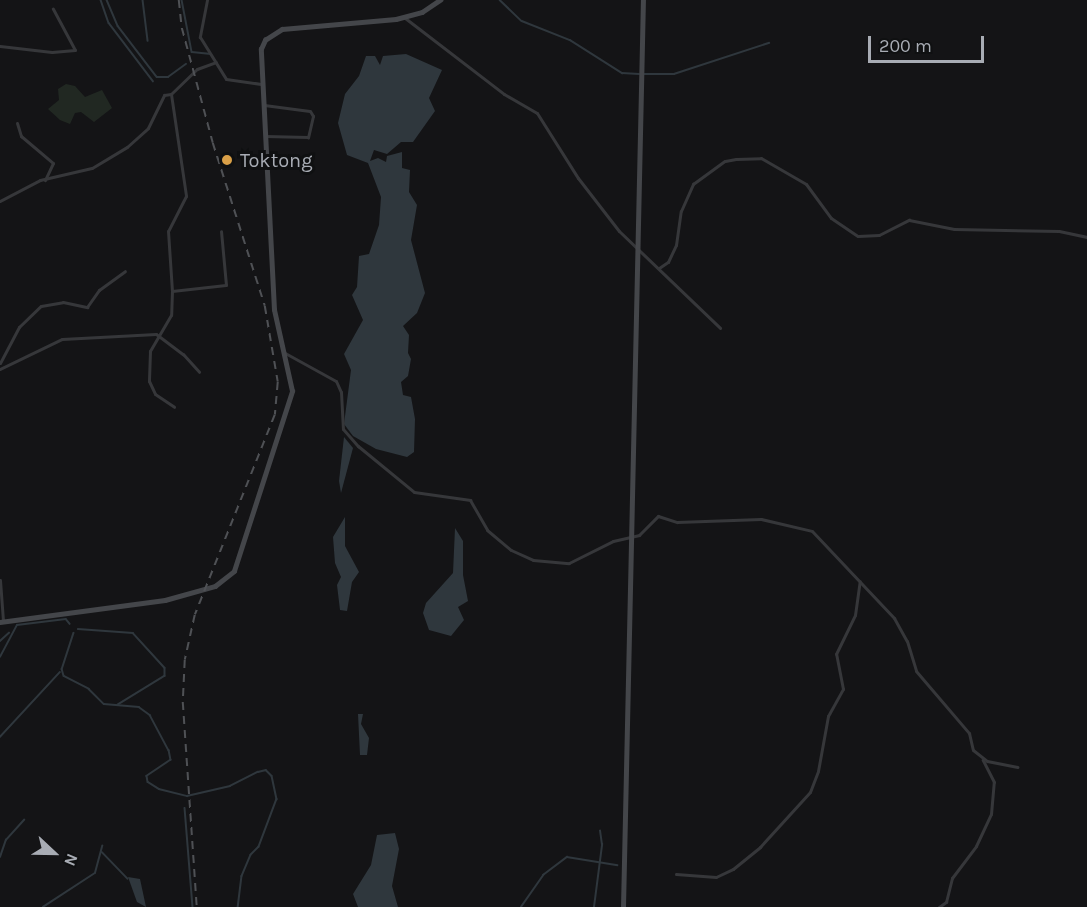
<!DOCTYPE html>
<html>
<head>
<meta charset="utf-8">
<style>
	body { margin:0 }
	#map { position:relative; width:1087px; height:907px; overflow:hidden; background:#141416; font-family:Karla,sans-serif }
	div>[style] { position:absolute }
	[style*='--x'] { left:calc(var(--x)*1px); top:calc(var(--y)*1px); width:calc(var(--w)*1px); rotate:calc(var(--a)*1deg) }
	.green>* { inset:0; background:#212822 }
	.water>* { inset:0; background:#2f373d }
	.stream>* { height:1.5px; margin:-0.75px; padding:0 0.75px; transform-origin:0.75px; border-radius:0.75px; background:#2f373d }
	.minor>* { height:3px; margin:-1.5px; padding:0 1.5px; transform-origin:1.5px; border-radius:1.5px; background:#36373a }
	.secondary>* { height:4.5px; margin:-2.25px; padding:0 2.25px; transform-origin:2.25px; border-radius:2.25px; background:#44464a }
	.rail>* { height:1.5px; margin-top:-0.75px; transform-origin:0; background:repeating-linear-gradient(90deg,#4f5155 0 8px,transparent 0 14px) }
	.dots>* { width:16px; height:16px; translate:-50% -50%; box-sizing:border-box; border:3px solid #0f1011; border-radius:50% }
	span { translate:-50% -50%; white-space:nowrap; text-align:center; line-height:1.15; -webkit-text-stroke:6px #0f1011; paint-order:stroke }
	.poi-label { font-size:20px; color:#a8acb4 }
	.left { translate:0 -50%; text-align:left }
	.north { position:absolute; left:24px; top:823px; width:60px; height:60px; -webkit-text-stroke:4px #0f1011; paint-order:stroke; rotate:112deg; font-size:16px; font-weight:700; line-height:24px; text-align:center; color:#a8acb4 }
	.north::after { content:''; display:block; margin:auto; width:21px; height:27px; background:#a8acb4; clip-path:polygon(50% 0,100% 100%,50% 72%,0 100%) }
	.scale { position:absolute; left:868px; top:36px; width:116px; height:27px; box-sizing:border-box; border:3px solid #a8acb4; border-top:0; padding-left:8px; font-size:18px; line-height:21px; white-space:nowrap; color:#a8acb4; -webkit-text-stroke:4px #0f1011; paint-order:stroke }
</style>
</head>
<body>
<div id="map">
	<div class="green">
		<div style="clip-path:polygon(66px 84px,75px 86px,85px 97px,102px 90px,112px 108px,94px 122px,81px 112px,75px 113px,70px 124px,60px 120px,48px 109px,59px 100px,58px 89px)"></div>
	</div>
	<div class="water">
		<div style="clip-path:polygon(406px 54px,442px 70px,429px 98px,435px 111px,413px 142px,401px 142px,387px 154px,374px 150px,370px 161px,378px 158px,386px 162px,387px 156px,402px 152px,402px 168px,410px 170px,409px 192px,417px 205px,411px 240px,425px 293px,417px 313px,403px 326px,409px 335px,408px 353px,411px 359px,408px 376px,401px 382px,403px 395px,411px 397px,415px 419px,414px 452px,407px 457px,376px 449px,353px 436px,344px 424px,351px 370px,344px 354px,363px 320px,352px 295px,357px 287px,359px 256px,369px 254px,379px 225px,381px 197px,368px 163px,347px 155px,338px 123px,345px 94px,359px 76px,366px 56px,375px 56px,380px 65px,383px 56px)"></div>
		<div style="clip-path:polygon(344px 437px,353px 448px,341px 493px,339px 481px)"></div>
		<div style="clip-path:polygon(345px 517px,345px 546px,359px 572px,352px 582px,347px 611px,340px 610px,337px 585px,341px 577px,335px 563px,333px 537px)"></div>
		<div style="clip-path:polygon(455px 528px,463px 541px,463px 575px,468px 601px,458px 607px,464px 620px,451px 636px,429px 630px,423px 613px,426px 603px,453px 573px)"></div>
		<div style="clip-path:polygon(358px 714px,363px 714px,361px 724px,369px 738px,367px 755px,360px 755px)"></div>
		<div style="clip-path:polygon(395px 833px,399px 849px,392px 886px,398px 907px,358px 907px,353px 894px,371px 865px,377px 835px)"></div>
		<div style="clip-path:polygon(128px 877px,140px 879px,146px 907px,137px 902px)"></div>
	</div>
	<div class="stream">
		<div style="--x:101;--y:0;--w:24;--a:71"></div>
		<div style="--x:109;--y:23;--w:73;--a:52.8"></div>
		<div style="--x:107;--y:0;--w:28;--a:67"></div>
		<div style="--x:118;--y:26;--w:64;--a:52.6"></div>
		<div style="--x:157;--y:77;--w:11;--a:0"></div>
		<div style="--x:168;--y:77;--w:22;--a:-36"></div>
		<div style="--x:143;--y:0;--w:41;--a:83"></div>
		<div style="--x:182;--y:0;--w:53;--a:79.1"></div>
		<div style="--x:192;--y:52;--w:19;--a:6"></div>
		<div style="--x:500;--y:0;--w:30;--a:44"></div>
		<div style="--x:522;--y:21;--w:52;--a:21.6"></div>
		<div style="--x:570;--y:40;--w:62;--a:32.4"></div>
		<div style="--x:622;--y:73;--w:17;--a:3"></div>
		<div style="--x:644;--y:74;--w:30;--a:0"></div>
		<div style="--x:674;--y:74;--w:100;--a:-18.1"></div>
		<div style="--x:78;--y:629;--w:55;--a:4.2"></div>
		<div style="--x:133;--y:633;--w:47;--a:47.6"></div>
		<div style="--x:165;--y:668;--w:8;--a:90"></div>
		<div style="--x:165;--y:676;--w:55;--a:148.3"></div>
		<div style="--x:74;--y:633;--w:38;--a:108"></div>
		<div style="--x:62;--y:669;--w:7;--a:74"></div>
		<div style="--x:64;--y:676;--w:28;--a:27"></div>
		<div style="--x:89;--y:689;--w:21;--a:45"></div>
		<div style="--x:104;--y:704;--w:35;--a:5"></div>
		<div style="--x:139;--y:707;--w:14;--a:36"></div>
		<div style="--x:150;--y:715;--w:40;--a:62"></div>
		<div style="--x:169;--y:750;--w:10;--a:79"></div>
		<div style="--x:171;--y:760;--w:29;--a:146"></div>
		<div style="--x:147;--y:776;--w:6;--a:81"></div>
		<div style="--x:148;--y:782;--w:13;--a:32"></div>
		<div style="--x:159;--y:789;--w:29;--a:14"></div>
		<div style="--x:187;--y:796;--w:44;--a:-13.1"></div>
		<div style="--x:230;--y:786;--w:31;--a:-27"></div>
		<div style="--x:258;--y:772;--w:8;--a:-14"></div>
		<div style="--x:266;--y:770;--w:8;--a:45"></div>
		<div style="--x:272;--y:776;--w:24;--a:78"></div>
		<div style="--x:277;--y:799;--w:51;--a:110.6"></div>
		<div style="--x:259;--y:847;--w:11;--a:135"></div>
		<div style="--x:251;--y:855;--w:23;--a:113"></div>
		<div style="--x:242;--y:876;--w:31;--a:97"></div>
		<div style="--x:0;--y:641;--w:12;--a:-42"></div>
		<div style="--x:0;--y:657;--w:36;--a:-62"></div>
		<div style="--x:17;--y:625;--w:49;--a:-7"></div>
		<div style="--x:66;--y:619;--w:6;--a:51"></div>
		<div style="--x:0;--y:737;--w:88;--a:-47.3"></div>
		<div style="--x:185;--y:808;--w:99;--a:85.4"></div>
		<div style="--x:102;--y:852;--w:37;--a:46"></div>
		<div style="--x:0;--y:857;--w:18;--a:-71"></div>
		<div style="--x:6;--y:840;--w:27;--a:-48"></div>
		<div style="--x:43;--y:907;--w:62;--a:-33.2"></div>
		<div style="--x:95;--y:873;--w:28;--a:-75"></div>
		<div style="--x:521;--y:907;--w:39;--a:-55"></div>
		<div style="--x:543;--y:875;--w:30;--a:-37"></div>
		<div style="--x:567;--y:857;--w:51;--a:9.1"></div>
		<div style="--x:594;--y:907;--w:63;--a:-82.6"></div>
		<div style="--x:602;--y:845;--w:14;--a:-98"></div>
	</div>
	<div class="minor">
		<div style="--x:207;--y:0;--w:38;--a:101"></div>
		<div style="--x:200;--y:37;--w:49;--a:58.2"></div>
		<div style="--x:226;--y:79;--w:37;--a:8"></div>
		<div style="--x:405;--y:18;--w:125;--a:37.5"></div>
		<div style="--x:504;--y:94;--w:38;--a:30"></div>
		<div style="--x:537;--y:113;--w:77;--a:57.8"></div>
		<div style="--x:578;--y:178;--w:67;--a:52.3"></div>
		<div style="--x:619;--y:231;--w:140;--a:43.8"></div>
		<div style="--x:0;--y:46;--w:52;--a:6.6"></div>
		<div style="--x:52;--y:52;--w:23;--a:-5"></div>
		<div style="--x:75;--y:50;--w:47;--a:-118.2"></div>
		<div style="--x:171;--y:94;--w:103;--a:81.6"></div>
		<div style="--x:186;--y:196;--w:39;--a:117"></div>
		<div style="--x:168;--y:231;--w:60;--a:86.2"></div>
		<div style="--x:172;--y:291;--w:54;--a:-6.3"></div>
		<div style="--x:226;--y:285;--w:54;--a:-95.3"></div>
		<div style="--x:264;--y:105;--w:46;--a:7.4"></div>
		<div style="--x:310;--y:111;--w:6;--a:59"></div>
		<div style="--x:313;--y:116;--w:22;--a:103"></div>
		<div style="--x:308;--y:137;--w:43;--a:-178.7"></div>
		<div style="--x:17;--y:123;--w:14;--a:73"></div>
		<div style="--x:21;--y:136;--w:42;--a:40.2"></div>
		<div style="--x:53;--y:163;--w:19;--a:115"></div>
		<div style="--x:0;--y:201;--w:45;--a:-27.7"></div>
		<div style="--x:40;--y:180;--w:53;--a:-13"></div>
		<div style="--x:92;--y:168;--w:41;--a:-31"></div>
		<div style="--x:127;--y:147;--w:28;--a:-42"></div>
		<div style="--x:148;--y:128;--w:37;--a:-64"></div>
		<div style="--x:164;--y:95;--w:7;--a:-8"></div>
		<div style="--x:171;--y:94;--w:36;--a:-44"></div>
		<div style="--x:197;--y:69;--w:20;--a:-20"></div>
		<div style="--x:659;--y:268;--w:11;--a:-34"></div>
		<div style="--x:668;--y:262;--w:19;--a:-65"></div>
		<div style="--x:676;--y:245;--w:34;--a:-82"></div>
		<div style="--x:681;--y:211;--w:30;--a:-66"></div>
		<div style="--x:693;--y:184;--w:39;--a:-36"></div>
		<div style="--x:725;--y:161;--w:11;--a:-10"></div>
		<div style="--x:736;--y:159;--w:25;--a:-2"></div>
		<div style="--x:761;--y:158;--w:52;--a:30"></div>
		<div style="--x:806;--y:184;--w:42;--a:53.7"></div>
		<div style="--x:831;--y:218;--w:32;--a:34"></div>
		<div style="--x:858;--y:236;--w:21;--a:-3"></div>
		<div style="--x:879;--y:235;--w:34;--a:-27"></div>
		<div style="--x:909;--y:220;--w:46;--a:11.3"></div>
		<div style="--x:954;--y:229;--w:105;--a:1.1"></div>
		<div style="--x:1059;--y:231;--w:29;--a:12"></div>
		<div style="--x:172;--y:291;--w:24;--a:92"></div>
		<div style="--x:171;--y:315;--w:42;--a:120.3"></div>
		<div style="--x:150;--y:351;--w:30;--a:92"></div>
		<div style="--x:149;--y:381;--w:14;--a:65"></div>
		<div style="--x:155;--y:394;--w:23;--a:34"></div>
		<div style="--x:285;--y:353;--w:58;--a:28.8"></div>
		<div style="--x:336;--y:381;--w:12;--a:66"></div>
		<div style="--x:341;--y:392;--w:37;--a:87"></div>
		<div style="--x:343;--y:429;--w:23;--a:49"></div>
		<div style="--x:358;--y:446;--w:72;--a:39.4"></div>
		<div style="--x:414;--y:492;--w:57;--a:8.1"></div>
		<div style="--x:470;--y:500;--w:34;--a:60"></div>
		<div style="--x:487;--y:530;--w:31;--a:40"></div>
		<div style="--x:511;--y:550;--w:24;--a:24"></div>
		<div style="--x:533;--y:560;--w:36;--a:5"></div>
		<div style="--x:569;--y:563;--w:49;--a:-26.6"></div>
		<div style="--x:613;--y:541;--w:27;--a:-13"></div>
		<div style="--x:639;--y:535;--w:27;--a:-45"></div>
		<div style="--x:658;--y:516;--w:20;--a:18"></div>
		<div style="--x:677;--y:522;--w:84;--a:-2"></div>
		<div style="--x:761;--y:519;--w:52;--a:13.2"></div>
		<div style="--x:812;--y:531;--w:120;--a:46.7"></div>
		<div style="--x:894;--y:618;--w:26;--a:61"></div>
		<div style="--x:907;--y:641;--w:31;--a:73"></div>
		<div style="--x:916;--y:671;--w:82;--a:49.5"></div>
		<div style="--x:969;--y:733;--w:17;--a:77"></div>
		<div style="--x:973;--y:750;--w:18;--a:38"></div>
		<div style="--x:987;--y:761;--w:31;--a:11"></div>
		<div style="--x:0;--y:363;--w:41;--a:-62.2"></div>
		<div style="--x:19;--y:327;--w:30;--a:-44"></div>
		<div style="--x:41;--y:306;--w:22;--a:-10"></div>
		<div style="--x:63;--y:302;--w:25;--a:12"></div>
		<div style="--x:87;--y:307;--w:21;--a:-55"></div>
		<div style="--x:99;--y:290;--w:32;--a:-36"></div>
		<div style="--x:0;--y:369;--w:69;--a:-25.8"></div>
		<div style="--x:62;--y:339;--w:94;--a:-3"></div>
		<div style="--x:156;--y:334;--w:34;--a:37"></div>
		<div style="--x:183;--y:354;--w:24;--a:48"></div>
		<div style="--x:0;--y:580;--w:41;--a:85.8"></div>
		<div style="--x:676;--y:874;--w:40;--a:4.3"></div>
		<div style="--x:716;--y:877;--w:19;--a:-25"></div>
		<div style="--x:733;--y:869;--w:35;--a:-39"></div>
		<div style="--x:760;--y:847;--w:74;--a:-47.7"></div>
		<div style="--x:810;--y:792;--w:22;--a:-69"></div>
		<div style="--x:818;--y:771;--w:56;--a:-79.7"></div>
		<div style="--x:828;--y:716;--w:31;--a:-61"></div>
		<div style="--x:843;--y:689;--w:36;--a:-101"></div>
		<div style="--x:836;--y:654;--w:43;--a:-64"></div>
		<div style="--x:855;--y:615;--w:34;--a:-82"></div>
		<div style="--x:939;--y:907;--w:9;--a:-36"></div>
		<div style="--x:946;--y:902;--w:25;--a:-76"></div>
		<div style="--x:952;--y:878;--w:40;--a:-53"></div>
		<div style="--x:976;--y:846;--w:35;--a:-65"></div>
		<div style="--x:991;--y:814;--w:32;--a:-85"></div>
		<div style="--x:994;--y:782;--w:25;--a:-117"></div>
	</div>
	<div class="secondary">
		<div style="--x:0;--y:622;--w:166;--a:-7.6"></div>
		<div style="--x:165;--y:600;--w:52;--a:-15.6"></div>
		<div style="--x:215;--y:586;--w:24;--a:-38"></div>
		<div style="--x:234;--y:571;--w:189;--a:-72.1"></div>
		<div style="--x:292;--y:391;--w:83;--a:-102.5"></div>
		<div style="--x:274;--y:310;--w:261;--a:-92.9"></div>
		<div style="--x:261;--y:49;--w:10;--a:-66"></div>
		<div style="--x:265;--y:40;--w:20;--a:-33"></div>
		<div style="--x:282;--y:29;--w:114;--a:-5"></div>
		<div style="--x:396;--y:19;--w:27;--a:-15"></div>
		<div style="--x:422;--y:12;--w:22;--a:-34"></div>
		<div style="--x:623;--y:907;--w:907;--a:-88.74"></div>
	</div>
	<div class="rail">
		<div style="--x:179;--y:0;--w:28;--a:84"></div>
		<div style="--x:182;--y:28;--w:119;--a:74.9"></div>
		<div style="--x:213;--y:143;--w:171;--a:72.3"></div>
		<div style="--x:265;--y:306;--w:77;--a:80.3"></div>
		<div style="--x:278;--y:382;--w:33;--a:95"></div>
		<div style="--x:275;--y:415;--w:215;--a:111.8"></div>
		<div style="--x:195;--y:615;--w:46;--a:102.5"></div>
		<div style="--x:185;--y:660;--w:42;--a:92.7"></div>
		<div style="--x:183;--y:702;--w:205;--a:86.1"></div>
	</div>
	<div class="dots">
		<div style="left:227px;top:160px;background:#daa048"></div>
	</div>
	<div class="poi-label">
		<span class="left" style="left:240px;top:160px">Toktong</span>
	</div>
	<div class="north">N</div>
	<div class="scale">200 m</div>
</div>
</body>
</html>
